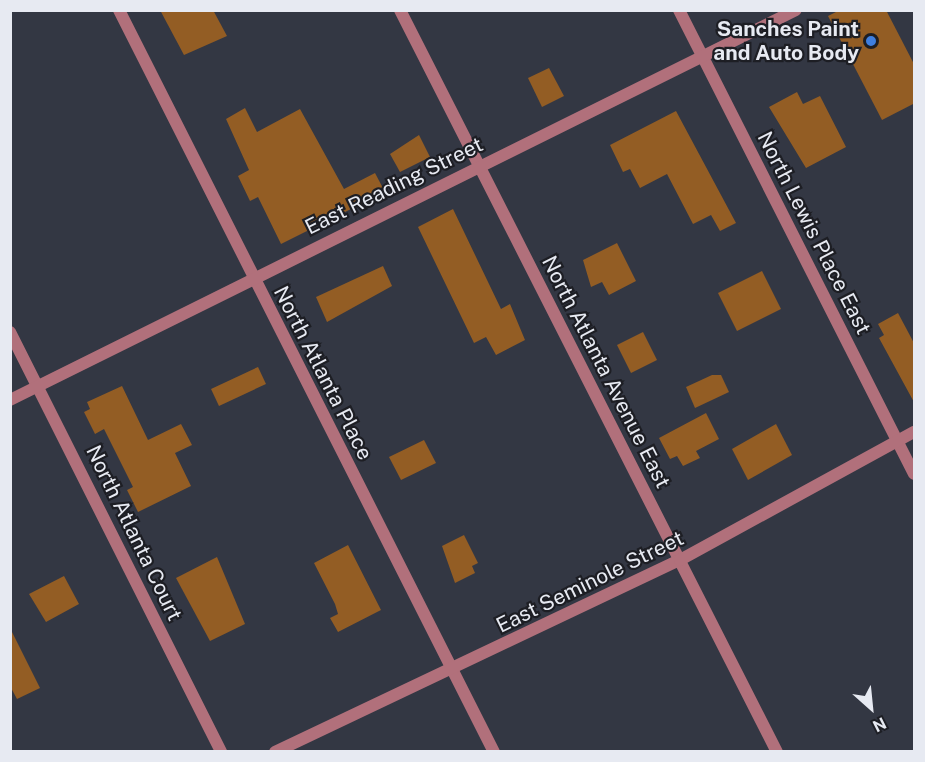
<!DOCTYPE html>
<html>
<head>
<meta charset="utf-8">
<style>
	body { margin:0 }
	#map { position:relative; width:925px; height:762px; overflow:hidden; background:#333743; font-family:"Public Sans",sans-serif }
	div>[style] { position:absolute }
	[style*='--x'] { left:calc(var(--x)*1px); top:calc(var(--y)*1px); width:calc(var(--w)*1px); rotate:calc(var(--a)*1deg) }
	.building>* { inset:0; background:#935d24 }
	.street>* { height:12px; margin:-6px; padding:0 6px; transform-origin:6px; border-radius:6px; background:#b1707b }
	.dots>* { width:16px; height:16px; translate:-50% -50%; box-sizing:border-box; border:3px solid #1d1e24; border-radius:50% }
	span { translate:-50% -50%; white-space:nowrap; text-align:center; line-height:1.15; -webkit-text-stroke:4.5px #1d1e24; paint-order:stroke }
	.poi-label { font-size:21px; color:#e7eaf2; font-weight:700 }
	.right { translate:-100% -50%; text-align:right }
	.street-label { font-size:21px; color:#e7eaf2 }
	.frame { position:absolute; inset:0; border:12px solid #e7eaf2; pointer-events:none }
	.north { position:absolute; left:841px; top:678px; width:60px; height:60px; -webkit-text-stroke:4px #1d1e24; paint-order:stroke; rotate:153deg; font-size:16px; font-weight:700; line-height:24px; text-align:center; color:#e7eaf2 }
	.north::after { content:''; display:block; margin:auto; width:21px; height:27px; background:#e7eaf2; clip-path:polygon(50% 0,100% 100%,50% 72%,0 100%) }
</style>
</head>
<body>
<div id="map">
	<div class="building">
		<div style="clip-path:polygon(160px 10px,213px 10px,227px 36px,184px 55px)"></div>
		<div style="clip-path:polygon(840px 10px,886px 10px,915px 66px,915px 103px,882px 120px,828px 16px)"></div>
		<div style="clip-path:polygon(549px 68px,564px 96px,542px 107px,528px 78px)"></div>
		<div style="clip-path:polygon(797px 92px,803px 104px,820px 96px,846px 147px,806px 168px,769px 107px)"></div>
		<div style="clip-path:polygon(245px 108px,257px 132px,300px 109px,344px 189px,375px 173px,385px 192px,281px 244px,258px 197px,250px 201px,238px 176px,249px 170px,226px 119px)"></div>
		<div style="clip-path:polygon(676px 111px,736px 223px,720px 231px,711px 215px,693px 224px,667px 174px,640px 188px,630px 169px,623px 172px,610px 145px)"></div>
		<div style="clip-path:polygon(419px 135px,430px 157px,400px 172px,390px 154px)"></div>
		<div style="clip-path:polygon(453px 209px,501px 309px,510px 304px,525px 340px,496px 355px,486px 337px,474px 343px,418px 227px)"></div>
		<div style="clip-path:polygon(617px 243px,636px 281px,609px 295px,602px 282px,591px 287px,583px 260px)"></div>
		<div style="clip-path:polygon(383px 266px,392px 286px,327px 322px,316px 297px)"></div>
		<div style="clip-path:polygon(762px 271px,781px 309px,737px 331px,718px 293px)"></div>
		<div style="clip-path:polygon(898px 313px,915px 345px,915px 404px,879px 338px,884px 335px,878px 324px)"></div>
		<div style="clip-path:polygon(643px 332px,657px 360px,631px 373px,617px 345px)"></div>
		<div style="clip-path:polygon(258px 367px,266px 384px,219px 406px,211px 389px)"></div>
		<div style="clip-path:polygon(712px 375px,721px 375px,729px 392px,695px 408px,686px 387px)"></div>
		<div style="clip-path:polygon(122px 386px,148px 440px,181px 424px,192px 445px,175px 453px,191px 486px,138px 512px,127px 490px,133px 487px,104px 429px,95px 434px,84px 412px,90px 409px,87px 402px)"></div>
		<div style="clip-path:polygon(706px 413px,719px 439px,696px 451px,700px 458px,683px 466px,677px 456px,670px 459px,659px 438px)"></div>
		<div style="clip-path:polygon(776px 424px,792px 455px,748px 480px,732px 449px)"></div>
		<div style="clip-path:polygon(424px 440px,436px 463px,401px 480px,389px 457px)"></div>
		<div style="clip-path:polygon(464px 535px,478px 563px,472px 566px,475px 573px,455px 583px,442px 546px)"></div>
		<div style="clip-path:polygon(348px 545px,381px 610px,338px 632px,330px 618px,338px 614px,335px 604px,314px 563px)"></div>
		<div style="clip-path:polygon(217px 557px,245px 624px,210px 641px,176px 578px)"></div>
		<div style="clip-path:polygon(64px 576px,79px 604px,46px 622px,29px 594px)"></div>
		<div style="clip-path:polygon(10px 628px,40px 688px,17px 699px,10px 686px)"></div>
	</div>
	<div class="street">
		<div style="--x:119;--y:10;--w:831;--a:63.19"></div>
		<div style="--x:400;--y:10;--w:832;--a:63.07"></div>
		<div style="--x:679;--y:10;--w:520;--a:63.14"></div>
		<div style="--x:10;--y:332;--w:470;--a:63.3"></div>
		<div style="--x:10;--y:400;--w:877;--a:-26.39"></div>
		<div style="--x:275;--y:752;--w:448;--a:-25.4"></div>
		<div style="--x:680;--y:560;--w:267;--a:-28.7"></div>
	</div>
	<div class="dots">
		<div style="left:871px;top:41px;background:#3f7fe0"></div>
	</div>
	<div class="poi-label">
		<span class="right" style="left:859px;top:41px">Sanches Paint<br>and Auto Body</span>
	</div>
	<div class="street-label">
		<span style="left:394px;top:186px;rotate:-26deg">East Reading Street</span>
		<span style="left:814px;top:233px;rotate:63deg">North Lewis Place East</span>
		<span style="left:606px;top:372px;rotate:63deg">North Atlanta Avenue East</span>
		<span style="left:323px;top:373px;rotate:63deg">North Atlanta Place</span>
		<span style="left:134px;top:533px;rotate:64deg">North Atlanta Court</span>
		<span style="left:590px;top:582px;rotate:-26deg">East Seminole Street</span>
	</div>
	<div class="frame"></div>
	<div class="north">N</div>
</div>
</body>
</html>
